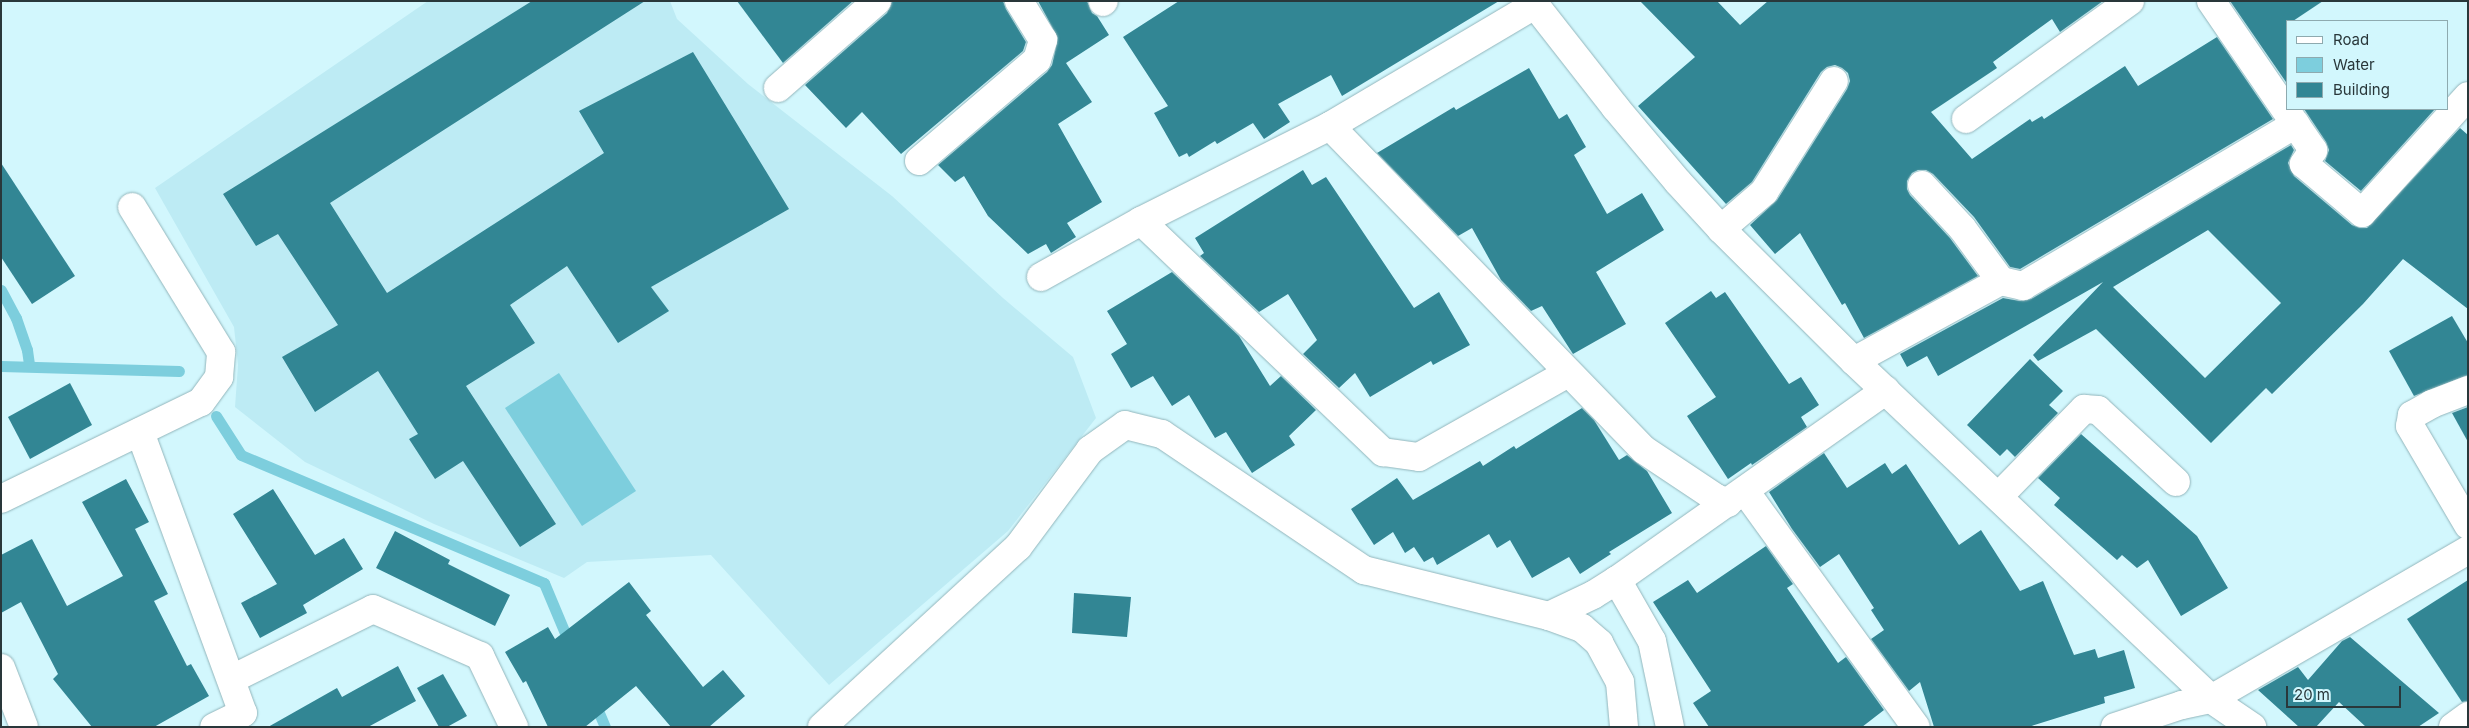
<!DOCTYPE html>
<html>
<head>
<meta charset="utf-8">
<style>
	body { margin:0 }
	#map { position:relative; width:2469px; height:728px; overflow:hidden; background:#d2f7fd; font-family:Inter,sans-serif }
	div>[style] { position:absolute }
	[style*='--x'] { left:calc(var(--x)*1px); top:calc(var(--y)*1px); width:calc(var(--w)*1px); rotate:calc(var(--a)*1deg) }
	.built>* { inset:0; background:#bdebf4 }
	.water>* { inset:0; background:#7dcedd }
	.stream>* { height:11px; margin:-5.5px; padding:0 5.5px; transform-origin:5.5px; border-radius:5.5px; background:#7dcedd }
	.building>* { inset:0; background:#328694 }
	.roads { filter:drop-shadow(0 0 1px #92b5bb) drop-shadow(0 0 1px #92b5bb) }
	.minor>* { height:28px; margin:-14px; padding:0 14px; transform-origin:14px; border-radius:14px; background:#fff }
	span { translate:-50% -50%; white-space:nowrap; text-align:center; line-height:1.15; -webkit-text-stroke:5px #d2f7fd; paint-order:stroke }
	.frame { position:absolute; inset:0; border:2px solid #29373a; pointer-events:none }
	.legend { position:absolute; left:2286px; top:20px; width:162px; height:90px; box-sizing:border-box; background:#d2f7fd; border:1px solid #8eaaaf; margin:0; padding:6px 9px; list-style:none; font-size:15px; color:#29373a }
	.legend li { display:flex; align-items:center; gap:10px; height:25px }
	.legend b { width:25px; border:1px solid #8eaaaf }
	.scale { position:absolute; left:2286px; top:686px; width:115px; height:22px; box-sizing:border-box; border:2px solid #29373a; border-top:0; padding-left:6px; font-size:15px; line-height:18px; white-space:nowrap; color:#29373a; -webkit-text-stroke:4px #d2f7fd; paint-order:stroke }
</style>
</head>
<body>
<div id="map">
	<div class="built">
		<div style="clip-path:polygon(428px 1px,670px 1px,677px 19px,748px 84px,892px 196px,1003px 298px,1073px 357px,1096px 418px,1008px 531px,829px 685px,711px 555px,587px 562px,564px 578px,434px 524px,305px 462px,235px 407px,238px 365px,234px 327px,155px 188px)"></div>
	</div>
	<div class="water">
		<div style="clip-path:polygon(559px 373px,636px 491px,582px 526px,505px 408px)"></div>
	</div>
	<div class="stream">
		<div style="--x:1;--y:290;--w:32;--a:62"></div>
		<div style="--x:16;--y:318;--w:34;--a:71"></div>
		<div style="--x:27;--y:350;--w:15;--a:82"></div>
		<div style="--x:1;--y:366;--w:178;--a:1.6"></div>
		<div style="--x:216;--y:416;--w:46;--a:57.3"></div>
		<div style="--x:241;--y:455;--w:329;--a:22.9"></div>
		<div style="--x:544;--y:583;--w:67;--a:67.2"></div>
		<div style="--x:594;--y:701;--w:28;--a:67"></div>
	</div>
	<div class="building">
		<div style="clip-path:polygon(532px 1px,645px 1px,330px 203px,387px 293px,604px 153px,579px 111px,693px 52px,789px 209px,651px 287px,669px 311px,618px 343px,567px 266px,510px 305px,535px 343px,466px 386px,556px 524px,520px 547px,463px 461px,435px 479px,409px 439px,418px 434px,378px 371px,315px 412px,282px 357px,338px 325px,278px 234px,256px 246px,223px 194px)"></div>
		<div style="clip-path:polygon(737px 1px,853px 1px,783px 63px)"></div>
		<div style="clip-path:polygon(892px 1px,1003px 1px,1006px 9px,1026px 42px,1023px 51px,901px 154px,862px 112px,846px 128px,805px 85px,887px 13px)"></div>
		<div style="clip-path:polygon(1038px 1px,1087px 1px,1092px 13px,1097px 16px,1109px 35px,1066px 63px,1092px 102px,1058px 124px,1102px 202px,1067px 223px,1076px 237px,1051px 253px,1046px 244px,1028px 254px,988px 216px,964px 176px,955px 182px,938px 165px,1047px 72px,1052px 65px,1058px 38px)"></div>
		<div style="clip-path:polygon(1179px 1px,1499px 1px,1342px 96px,1331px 75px,1278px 104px,1290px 122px,1264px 139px,1253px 123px,1217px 144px,1215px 141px,1189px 157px,1187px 153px,1179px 157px,1154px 113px,1168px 106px,1123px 37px)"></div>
		<div style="clip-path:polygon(1640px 1px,1717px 1px,1740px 25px,1768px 1px,2103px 1px,2060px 32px,2052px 19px,1993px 62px,1997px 68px,1931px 112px,1972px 159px,2030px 119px,2032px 122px,2042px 116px,2044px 119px,2125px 66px,2138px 86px,2217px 37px,2273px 119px,2020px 269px,2010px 267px,1974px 217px,1933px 174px,1926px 170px,1918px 170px,1912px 173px,1907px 181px,1907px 189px,1910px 195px,1950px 238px,1978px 276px,1864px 338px,1845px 303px,1842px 305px,1800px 233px,1775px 254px,1750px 225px,1777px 200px,1847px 89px,1850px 81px,1848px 73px,1842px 68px,1835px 65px,1827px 67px,1821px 72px,1752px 182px,1726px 204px,1638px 106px,1695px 57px)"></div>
		<div style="clip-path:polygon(2230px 1px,2323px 1px,2293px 21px,2288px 21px,2288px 85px)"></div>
		<div style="clip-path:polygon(1529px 68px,1559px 119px,1567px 114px,1586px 147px,1574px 155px,1607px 214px,1642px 193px,1664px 230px,1596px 272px,1626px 324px,1573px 354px,1542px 306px,1531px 311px,1501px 280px,1472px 228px,1458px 236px,1377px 153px,1454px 107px,1456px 110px)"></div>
		<div style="clip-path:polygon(2304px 109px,2435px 109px,2361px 191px,2325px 161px,2329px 150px,2326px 142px)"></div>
		<div style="clip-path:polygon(evenodd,2460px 128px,2468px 135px,2468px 309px,2403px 259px,2363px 304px,2272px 394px,2266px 388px,2211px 443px,2096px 329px,2038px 361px,2033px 355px,2103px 282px,1938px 376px,1927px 356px,1907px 367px,1900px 354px,2003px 298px,2020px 301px,2031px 299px,2291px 145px,2294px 150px,2288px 163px,2294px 176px,2352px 225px,2360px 228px,2367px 228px,2460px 128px,2208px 230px,2281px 303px,2205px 378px,2113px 287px,2208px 230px)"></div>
		<div style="clip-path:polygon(1px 163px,75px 276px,32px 304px,1px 257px)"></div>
		<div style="clip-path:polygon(1303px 170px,1312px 185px,1326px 177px,1414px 308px,1439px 292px,1470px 345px,1433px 365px,1431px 361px,1370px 397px,1355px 373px,1339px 388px,1303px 354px,1317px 340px,1288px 294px,1259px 312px,1200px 256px,1204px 253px,1195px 238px)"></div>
		<div style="clip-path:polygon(1172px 272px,1239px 336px,1270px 386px,1281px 376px,1316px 410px,1289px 436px,1295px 445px,1252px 473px,1226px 432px,1215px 438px,1189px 395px,1172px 406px,1153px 376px,1131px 388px,1111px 354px,1127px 344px,1107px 311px)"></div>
		<div style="clip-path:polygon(1711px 291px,1716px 298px,1725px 292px,1789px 384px,1801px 377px,1819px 405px,1801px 417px,1807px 427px,1752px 465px,1751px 463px,1728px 479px,1687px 416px,1716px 397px,1665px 323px)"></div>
		<div style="clip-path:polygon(2452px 316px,2468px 343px,2468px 375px,2414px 396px,2389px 351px)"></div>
		<div style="clip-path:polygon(2030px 359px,2063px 391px,2049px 405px,2058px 413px,2015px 457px,2007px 449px,2000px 456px,1967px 425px)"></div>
		<div style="clip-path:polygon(70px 383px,92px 425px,30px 459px,8px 417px)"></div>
		<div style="clip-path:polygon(2468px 407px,2468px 442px,2452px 413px)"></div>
		<div style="clip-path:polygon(1582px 408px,1594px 420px,1619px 460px,1627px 455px,1647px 471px,1672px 513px,1609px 552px,1611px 554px,1580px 574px,1569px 557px,1532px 578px,1510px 540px,1497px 548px,1489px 534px,1437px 565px,1433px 557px,1424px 562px,1414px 547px,1405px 553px,1393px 532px,1374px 545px,1351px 509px,1397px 478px,1413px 500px,1480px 461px,1483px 466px,1514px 446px,1516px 449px)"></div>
		<div style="clip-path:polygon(2081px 434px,2197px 536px,2228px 588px,2181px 616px,2148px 560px,2137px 568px,2122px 555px,2117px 560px,2054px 505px,2060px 498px,2038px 478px)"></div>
		<div style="clip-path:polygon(1824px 453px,1847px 488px,1885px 463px,1892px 474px,1906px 464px,1959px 545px,1981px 530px,2020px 591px,2043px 581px,2074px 655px,2095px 649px,2098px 658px,2124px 650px,2135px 688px,2104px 697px,2105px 703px,2028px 727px,1934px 727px,1920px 682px,1909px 691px,1871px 639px,1884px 630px,1871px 610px,1874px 608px,1839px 554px,1820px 567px,1792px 529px,1769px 492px)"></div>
		<div style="clip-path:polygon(126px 479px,149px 522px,135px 529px,168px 594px,154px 601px,187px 666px,191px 664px,209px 696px,154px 727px,92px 727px,53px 679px,58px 674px,21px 602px,1px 613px,1px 555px,32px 539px,67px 606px,123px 576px,82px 502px)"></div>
		<div style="clip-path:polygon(273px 489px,315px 555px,344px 538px,363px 569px,303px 605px,307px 613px,260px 638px,241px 603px,277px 584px,233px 514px)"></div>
		<div style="clip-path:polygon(395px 531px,450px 560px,448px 564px,510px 595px,495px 626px,376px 568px)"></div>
		<div style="clip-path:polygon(1766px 546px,1793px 584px,1787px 588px,1838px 663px,1846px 657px,1884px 710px,1862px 727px,1709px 727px,1693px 703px,1711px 691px,1653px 602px,1688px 580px,1697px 593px)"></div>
		<div style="clip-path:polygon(2468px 580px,2468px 701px,2462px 702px,2407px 619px)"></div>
		<div style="clip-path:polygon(629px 582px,651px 611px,646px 615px,703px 687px,723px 670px,745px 696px,709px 727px,671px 727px,636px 686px,585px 727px,548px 727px,526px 681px,523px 683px,505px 652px,548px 627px,555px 639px)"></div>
		<div style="clip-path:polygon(1074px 593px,1131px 597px,1127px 637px,1072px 633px)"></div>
		<div style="clip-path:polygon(2350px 637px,2439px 713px,2418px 727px,2366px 727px,2339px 702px,2316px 727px,2299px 727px,2258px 690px,2298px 667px,2308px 680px,2342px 641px)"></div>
		<div style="clip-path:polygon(398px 666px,416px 701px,368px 727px,268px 727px,337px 688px,342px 697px)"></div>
		<div style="clip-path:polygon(443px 674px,467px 716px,447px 727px,439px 727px,417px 688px)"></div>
	</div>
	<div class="roads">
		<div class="minor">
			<div style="--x:1532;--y:1;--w:135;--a:51.9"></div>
			<div style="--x:1615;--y:107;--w:98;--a:50"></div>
			<div style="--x:1678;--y:182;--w:64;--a:47.5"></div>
			<div style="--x:1721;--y:229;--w:187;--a:44.8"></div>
			<div style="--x:1854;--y:361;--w:492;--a:43.4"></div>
			<div style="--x:2211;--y:699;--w:50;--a:34.3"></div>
			<div style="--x:2211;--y:1;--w:181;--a:55.6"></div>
			<div style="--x:2313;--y:150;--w:17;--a:123"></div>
			<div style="--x:2304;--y:164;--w:76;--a:40.2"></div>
			<div style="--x:2362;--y:213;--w:158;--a:-47.8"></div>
			<div style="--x:1103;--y:2;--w:1;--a:-45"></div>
			<div style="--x:778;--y:88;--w:132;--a:-41.3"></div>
			<div style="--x:1966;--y:119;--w:202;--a:-35.7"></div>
			<div style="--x:1330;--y:126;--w:451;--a:45.9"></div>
			<div style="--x:1644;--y:450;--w:87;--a:33.7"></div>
			<div style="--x:1716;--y:498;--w:13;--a:23"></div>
			<div style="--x:919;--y:161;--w:155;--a:-40.6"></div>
			<div style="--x:1037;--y:60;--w:21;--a:-73"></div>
			<div style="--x:1043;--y:40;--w:46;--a:-121.6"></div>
			<div style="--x:1922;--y:185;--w:59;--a:47.1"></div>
			<div style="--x:1962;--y:228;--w:66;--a:53.7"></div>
			<div style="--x:1141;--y:221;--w:335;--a:43.7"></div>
			<div style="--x:1383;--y:452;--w:36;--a:8"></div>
			<div style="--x:1419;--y:457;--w:171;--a:-29.4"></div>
			<div style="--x:1721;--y:229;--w:57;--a:-40.7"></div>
			<div style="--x:1764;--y:192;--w:131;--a:-57.8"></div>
			<div style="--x:1041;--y:277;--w:115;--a:-29.2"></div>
			<div style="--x:1141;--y:221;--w:212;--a:-26.7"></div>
			<div style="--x:1330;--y:126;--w:238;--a:-30.6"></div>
			<div style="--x:1854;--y:361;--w:167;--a:-28.6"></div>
			<div style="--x:2001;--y:281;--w:23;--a:13"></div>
			<div style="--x:2023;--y:286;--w:317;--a:-30.7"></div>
			<div style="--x:2468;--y:390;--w:39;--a:159"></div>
			<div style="--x:2432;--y:404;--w:23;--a:151"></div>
			<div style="--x:2412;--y:415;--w:11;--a:100"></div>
			<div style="--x:2410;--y:426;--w:115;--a:59.6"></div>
			<div style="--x:140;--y:432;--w:299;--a:69.9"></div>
			<div style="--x:243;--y:713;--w:32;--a:154"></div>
			<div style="--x:1745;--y:491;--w:291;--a:54.1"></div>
			<div style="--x:1999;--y:496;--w:122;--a:-45.7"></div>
			<div style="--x:2084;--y:409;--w:14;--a:4"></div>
			<div style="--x:2098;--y:410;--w:106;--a:42.7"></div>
			<div style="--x:1;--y:499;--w:222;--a:-25.9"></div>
			<div style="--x:201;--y:402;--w:31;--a:-54"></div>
			<div style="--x:219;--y:377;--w:25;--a:-85"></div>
			<div style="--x:221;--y:352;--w:170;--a:-121.5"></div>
			<div style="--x:1617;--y:580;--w:70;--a:60.2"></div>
			<div style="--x:1652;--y:641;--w:88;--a:78.2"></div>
			<div style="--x:1549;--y:616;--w:49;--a:-25.5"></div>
			<div style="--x:1593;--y:595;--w:28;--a:-32"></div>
			<div style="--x:1617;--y:580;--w:329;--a:-35.2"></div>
			<div style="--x:1;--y:668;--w:63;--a:68.7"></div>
			<div style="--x:232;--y:679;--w:157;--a:-26.4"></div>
			<div style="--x:373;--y:609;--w:117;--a:23.7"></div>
			<div style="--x:480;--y:656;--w:79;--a:64.4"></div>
			<div style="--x:822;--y:727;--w:266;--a:-42.6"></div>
			<div style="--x:1018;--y:547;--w:121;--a:-53.4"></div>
			<div style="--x:1090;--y:450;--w:43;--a:-35.5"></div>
			<div style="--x:1125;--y:425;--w:38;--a:14"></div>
			<div style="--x:1162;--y:434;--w:244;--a:34"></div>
			<div style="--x:1364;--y:570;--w:191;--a:14"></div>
			<div style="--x:1549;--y:616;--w:35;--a:20"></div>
			<div style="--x:1582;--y:628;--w:23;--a:41"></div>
			<div style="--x:1599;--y:643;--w:44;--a:61.7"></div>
			<div style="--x:1620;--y:682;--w:45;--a:84.9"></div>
			<div style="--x:2115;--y:727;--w:71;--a:-18.2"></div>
			<div style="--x:2182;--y:705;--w:30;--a:-12"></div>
			<div style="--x:2211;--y:699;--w:297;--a:-30.1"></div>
			<div style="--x:2453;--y:727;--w:19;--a:-36"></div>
		</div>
	</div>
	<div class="frame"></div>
	<ul class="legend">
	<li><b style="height:6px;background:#fff"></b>Road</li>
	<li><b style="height:14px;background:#7dcedd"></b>Water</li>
	<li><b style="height:14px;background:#328694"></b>Building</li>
	</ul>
	<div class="scale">20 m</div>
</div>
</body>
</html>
